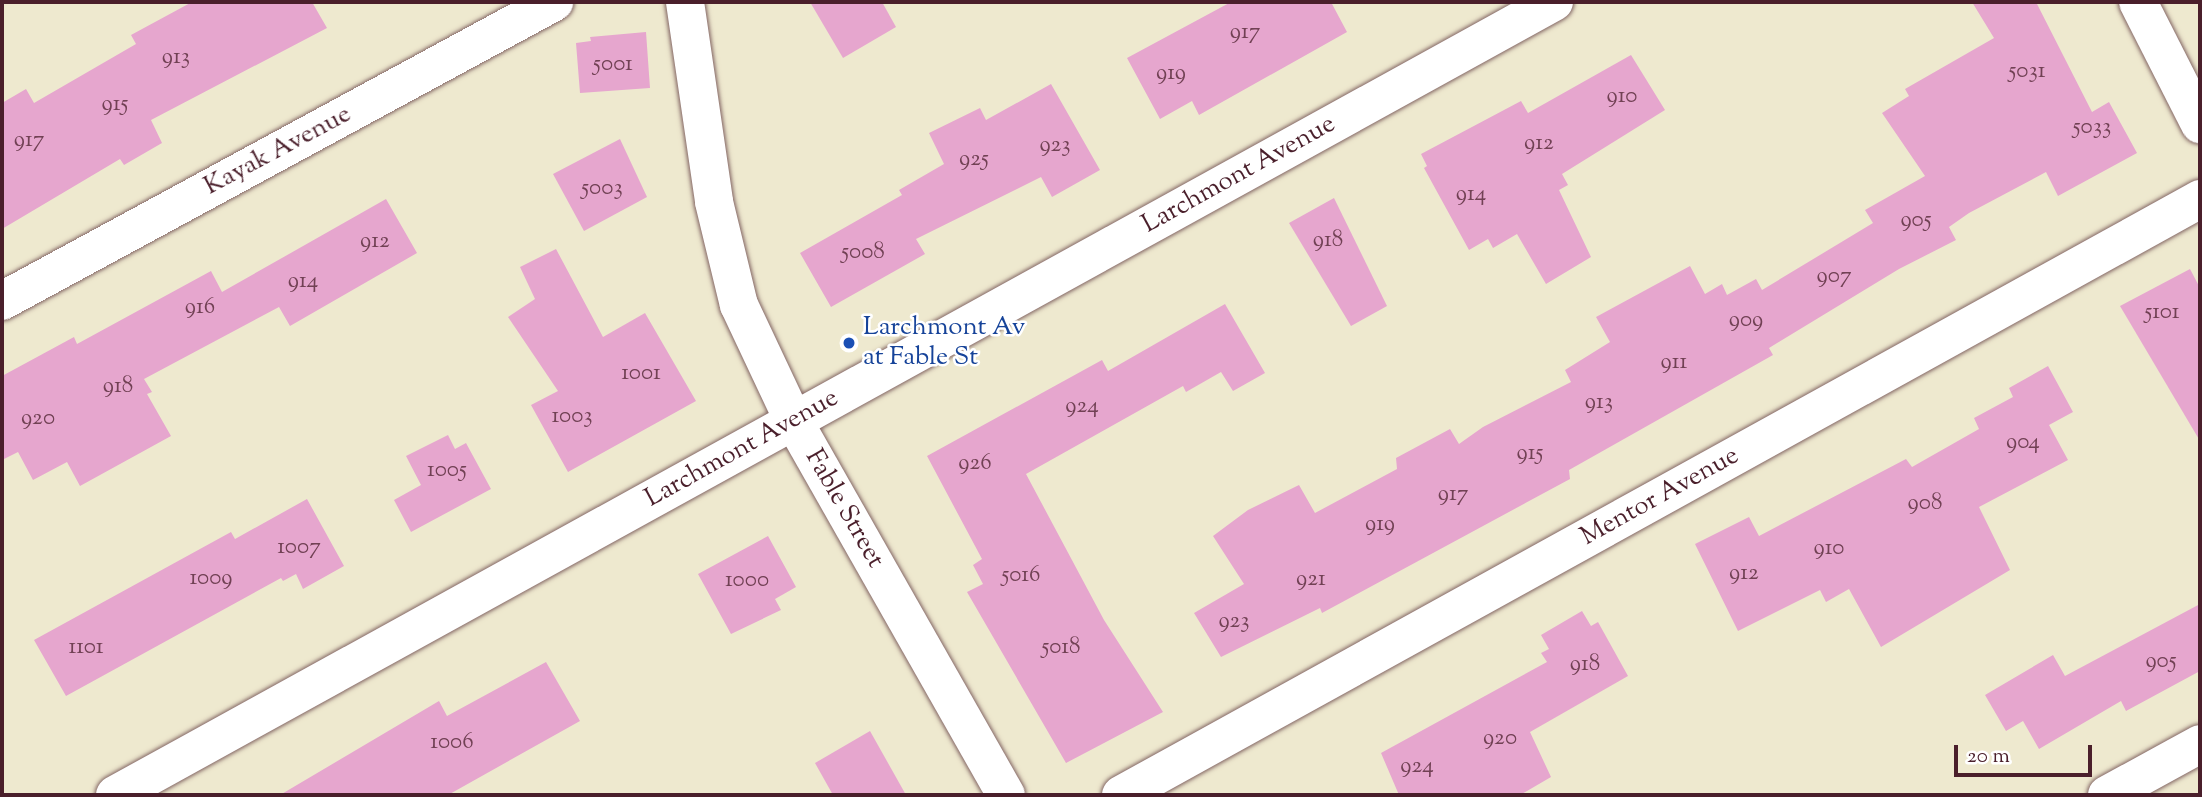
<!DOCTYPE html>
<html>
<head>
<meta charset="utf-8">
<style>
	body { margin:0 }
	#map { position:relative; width:2202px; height:797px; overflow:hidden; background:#eee9cf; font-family:"Sorts Mill Goudy",serif }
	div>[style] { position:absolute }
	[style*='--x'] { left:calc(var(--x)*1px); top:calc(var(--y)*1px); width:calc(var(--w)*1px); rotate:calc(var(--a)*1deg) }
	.building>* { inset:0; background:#e6a6ce }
	.roads { filter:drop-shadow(0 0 2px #836664) drop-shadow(0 0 2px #836664) }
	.minor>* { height:38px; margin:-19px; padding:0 19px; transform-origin:19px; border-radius:19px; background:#fff }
	.tertiary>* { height:38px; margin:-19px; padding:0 19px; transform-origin:19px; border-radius:19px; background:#fff }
	.dots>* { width:19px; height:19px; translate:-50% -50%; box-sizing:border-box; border:4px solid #fff; border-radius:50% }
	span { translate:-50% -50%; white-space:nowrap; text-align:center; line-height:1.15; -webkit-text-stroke:5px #fff; paint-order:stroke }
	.number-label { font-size:23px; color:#714154 }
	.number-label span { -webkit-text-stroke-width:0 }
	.street-label { font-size:26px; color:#4a1f2b }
	.transit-label { font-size:26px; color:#164399 }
	.left { translate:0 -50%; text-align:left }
	.frame { position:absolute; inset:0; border:4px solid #4a1f2b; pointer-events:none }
	.scale { position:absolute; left:1954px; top:745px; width:138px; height:32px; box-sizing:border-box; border:4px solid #4a1f2b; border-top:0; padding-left:9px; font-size:21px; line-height:24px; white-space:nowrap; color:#4a1f2b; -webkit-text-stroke:5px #fff; paint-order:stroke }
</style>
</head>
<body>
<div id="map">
	<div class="building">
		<div style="clip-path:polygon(192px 2px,312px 2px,327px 28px,151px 120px,162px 143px,124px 165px,120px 159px,2px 229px,2px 103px,26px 89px,34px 103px,136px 44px,131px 35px)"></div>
		<div style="clip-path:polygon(810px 2px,882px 2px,896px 27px,843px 58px)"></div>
		<div style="clip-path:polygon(1231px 2px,1331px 2px,1347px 32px,1199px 115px,1192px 101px,1160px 119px,1127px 58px)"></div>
		<div style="clip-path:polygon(1972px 2px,2036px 2px,2092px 112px,2109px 102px,2137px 153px,2058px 196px,2046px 172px,1969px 213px,1949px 227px,1956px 240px,1899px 269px,1769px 348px,1773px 355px,1569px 470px,1570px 479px,1322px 613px,1320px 608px,1221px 657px,1194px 613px,1244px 584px,1213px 536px,1248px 510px,1299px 485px,1315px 513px,1397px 469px,1396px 458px,1450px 429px,1459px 444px,1483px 427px,1571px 382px,1565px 370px,1610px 342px,1596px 317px,1690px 266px,1705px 294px,1722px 284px,1727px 295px,1756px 279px,1762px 290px,1873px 223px,1865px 210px,1925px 176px,1882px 113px,1909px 96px,1905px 89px,1994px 38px)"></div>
		<div style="clip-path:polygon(646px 32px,650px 88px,580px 93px,576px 43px,591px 41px,590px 37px)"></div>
		<div style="clip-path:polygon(1631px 55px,1665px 110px,1562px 174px,1568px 185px,1559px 190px,1591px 257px,1546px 284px,1517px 234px,1493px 248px,1488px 239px,1469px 250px,1424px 168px,1427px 166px,1421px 154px,1521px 101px,1528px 113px)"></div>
		<div style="clip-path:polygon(1051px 84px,1100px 170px,1052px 197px,1041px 177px,916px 239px,925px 254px,831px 307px,800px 253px,902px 195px,899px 190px,944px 164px,929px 133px,980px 108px,986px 120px)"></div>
		<div style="clip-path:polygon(620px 139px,647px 197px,584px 231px,553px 174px)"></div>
		<div style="clip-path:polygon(1334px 198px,1387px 306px,1351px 326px,1289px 223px)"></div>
		<div style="clip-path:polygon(386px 199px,417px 253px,290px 326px,279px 307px,144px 379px,152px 392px,147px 394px,171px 436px,80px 486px,67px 462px,33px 480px,18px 452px,2px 460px,2px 376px,74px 337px,77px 344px,211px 271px,222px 292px)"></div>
		<div style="clip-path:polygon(556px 249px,603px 337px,645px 313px,696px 401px,568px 472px,531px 405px,558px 391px,508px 317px,535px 299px,520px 267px)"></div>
		<div style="clip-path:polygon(2190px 269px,2200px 288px,2200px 441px,2120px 306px)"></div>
		<div style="clip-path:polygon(1225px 304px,1265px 373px,1233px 391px,1221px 372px,1186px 392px,1183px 386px,1026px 474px,1104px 620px,1163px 712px,1066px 763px,967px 592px,983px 584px,973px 565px,982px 559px,927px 456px,1102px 360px,1108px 371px)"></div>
		<div style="clip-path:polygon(2048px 366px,2073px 412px,2049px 425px,2068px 460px,1979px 507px,2010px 570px,1881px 647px,1849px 589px,1826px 602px,1820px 590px,1738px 631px,1695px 544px,1749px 517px,1759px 536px,1906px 459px,1912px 467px,1979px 429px,1974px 418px,2013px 397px,2009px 388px)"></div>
		<div style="clip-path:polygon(448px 435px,455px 449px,466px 443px,491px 489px,411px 532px,394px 500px,421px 485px,406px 456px)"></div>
		<div style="clip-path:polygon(307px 499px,344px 566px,303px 589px,296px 574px,283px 581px,281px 578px,66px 696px,34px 640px,231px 532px,235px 539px)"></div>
		<div style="clip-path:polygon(768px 536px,796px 587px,775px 599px,781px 610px,731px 634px,698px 574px)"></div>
		<div style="clip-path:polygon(2200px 604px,2200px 671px,2126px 711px,2121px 701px,2039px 749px,2023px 721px,2006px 731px,1985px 695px,2053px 655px,2065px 676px)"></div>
		<div style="clip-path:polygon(1582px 611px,1591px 626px,1598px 622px,1628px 676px,1530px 732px,1551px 777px,1520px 795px,1399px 795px,1381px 753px,1547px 662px,1541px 653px,1549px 649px,1541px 635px)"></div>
		<div style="clip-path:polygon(546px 662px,580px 721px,448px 795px,280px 795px,439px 701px,447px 716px)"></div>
		<div style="clip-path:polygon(870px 731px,906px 795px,833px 795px,815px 763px)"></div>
	</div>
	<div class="roads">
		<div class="minor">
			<div style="--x:685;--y:2;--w:202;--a:81.7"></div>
			<div style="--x:714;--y:202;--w:106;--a:76.4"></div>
			<div style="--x:739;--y:305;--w:127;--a:64.8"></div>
			<div style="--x:793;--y:420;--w:431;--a:60.4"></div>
			<div style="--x:2138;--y:2;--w:137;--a:63.1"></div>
			<div style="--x:2;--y:301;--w:628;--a:-28.44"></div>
			<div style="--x:1121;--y:795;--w:1233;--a:-28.91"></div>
			<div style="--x:2107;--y:795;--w:106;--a:-28.7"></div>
		</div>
		<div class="tertiary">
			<div style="--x:115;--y:795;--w:1643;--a:-28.86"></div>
		</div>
	</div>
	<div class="dots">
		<div style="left:849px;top:343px;background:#1a4fb4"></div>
	</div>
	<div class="number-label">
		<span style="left:1245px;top:33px">917</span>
		<span style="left:176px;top:58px">913</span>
		<span style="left:613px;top:65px">5001</span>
		<span style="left:2027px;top:72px">5031</span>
		<span style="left:1171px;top:74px">919</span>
		<span style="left:1622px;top:97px">910</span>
		<span style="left:115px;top:105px">915</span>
		<span style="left:2092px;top:128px">5033</span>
		<span style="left:29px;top:141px">917</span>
		<span style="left:1539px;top:144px">912</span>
		<span style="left:1055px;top:146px">923</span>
		<span style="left:974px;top:160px">925</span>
		<span style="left:602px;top:189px">5003</span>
		<span style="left:1471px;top:195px">914</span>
		<span style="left:1916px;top:221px">905</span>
		<span style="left:1328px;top:241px">918</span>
		<span style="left:375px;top:242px">912</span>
		<span style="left:863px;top:253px">5008</span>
		<span style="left:1834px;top:277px">907</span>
		<span style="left:303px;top:282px">914</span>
		<span style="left:200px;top:308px">916</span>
		<span style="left:2162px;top:313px">5101</span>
		<span style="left:1746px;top:321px">909</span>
		<span style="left:1674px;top:363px">911</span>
		<span style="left:641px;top:374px">1001</span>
		<span style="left:118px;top:387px">918</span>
		<span style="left:1599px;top:403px">913</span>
		<span style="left:1082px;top:407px">924</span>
		<span style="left:572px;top:417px">1003</span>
		<span style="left:38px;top:419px">920</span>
		<span style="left:2023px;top:443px">904</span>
		<span style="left:1530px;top:454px">915</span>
		<span style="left:975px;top:464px">926</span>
		<span style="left:447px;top:471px">1005</span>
		<span style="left:1453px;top:495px">917</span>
		<span style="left:1925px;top:504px">908</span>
		<span style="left:1380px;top:525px">919</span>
		<span style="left:299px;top:548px">1007</span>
		<span style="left:1829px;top:549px">910</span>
		<span style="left:1744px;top:574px">912</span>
		<span style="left:1021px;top:576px">5016</span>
		<span style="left:211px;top:579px">1009</span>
		<span style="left:1311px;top:580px">921</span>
		<span style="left:747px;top:581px">1000</span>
		<span style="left:1234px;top:622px">923</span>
		<span style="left:86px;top:648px">1101</span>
		<span style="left:1061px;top:648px">5018</span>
		<span style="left:2161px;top:662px">905</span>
		<span style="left:1585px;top:665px">918</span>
		<span style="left:1500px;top:739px">920</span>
		<span style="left:452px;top:743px">1006</span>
		<span style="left:1417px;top:767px">924</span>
	</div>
	<div class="street-label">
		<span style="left:278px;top:151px;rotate:-28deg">Kayak Avenue</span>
		<span style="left:1239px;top:175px;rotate:-29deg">Larchmont Avenue</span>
		<span style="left:742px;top:449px;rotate:-29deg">Larchmont Avenue</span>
		<span style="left:1660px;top:497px;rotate:-29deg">Mentor Avenue</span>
		<span style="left:844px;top:509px;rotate:60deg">Fable Street</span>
	</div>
	<div class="transit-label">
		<span class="left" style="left:863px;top:343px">Larchmont Av<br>at Fable St</span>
	</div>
	<div class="frame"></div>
	<div class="scale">20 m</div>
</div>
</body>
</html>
